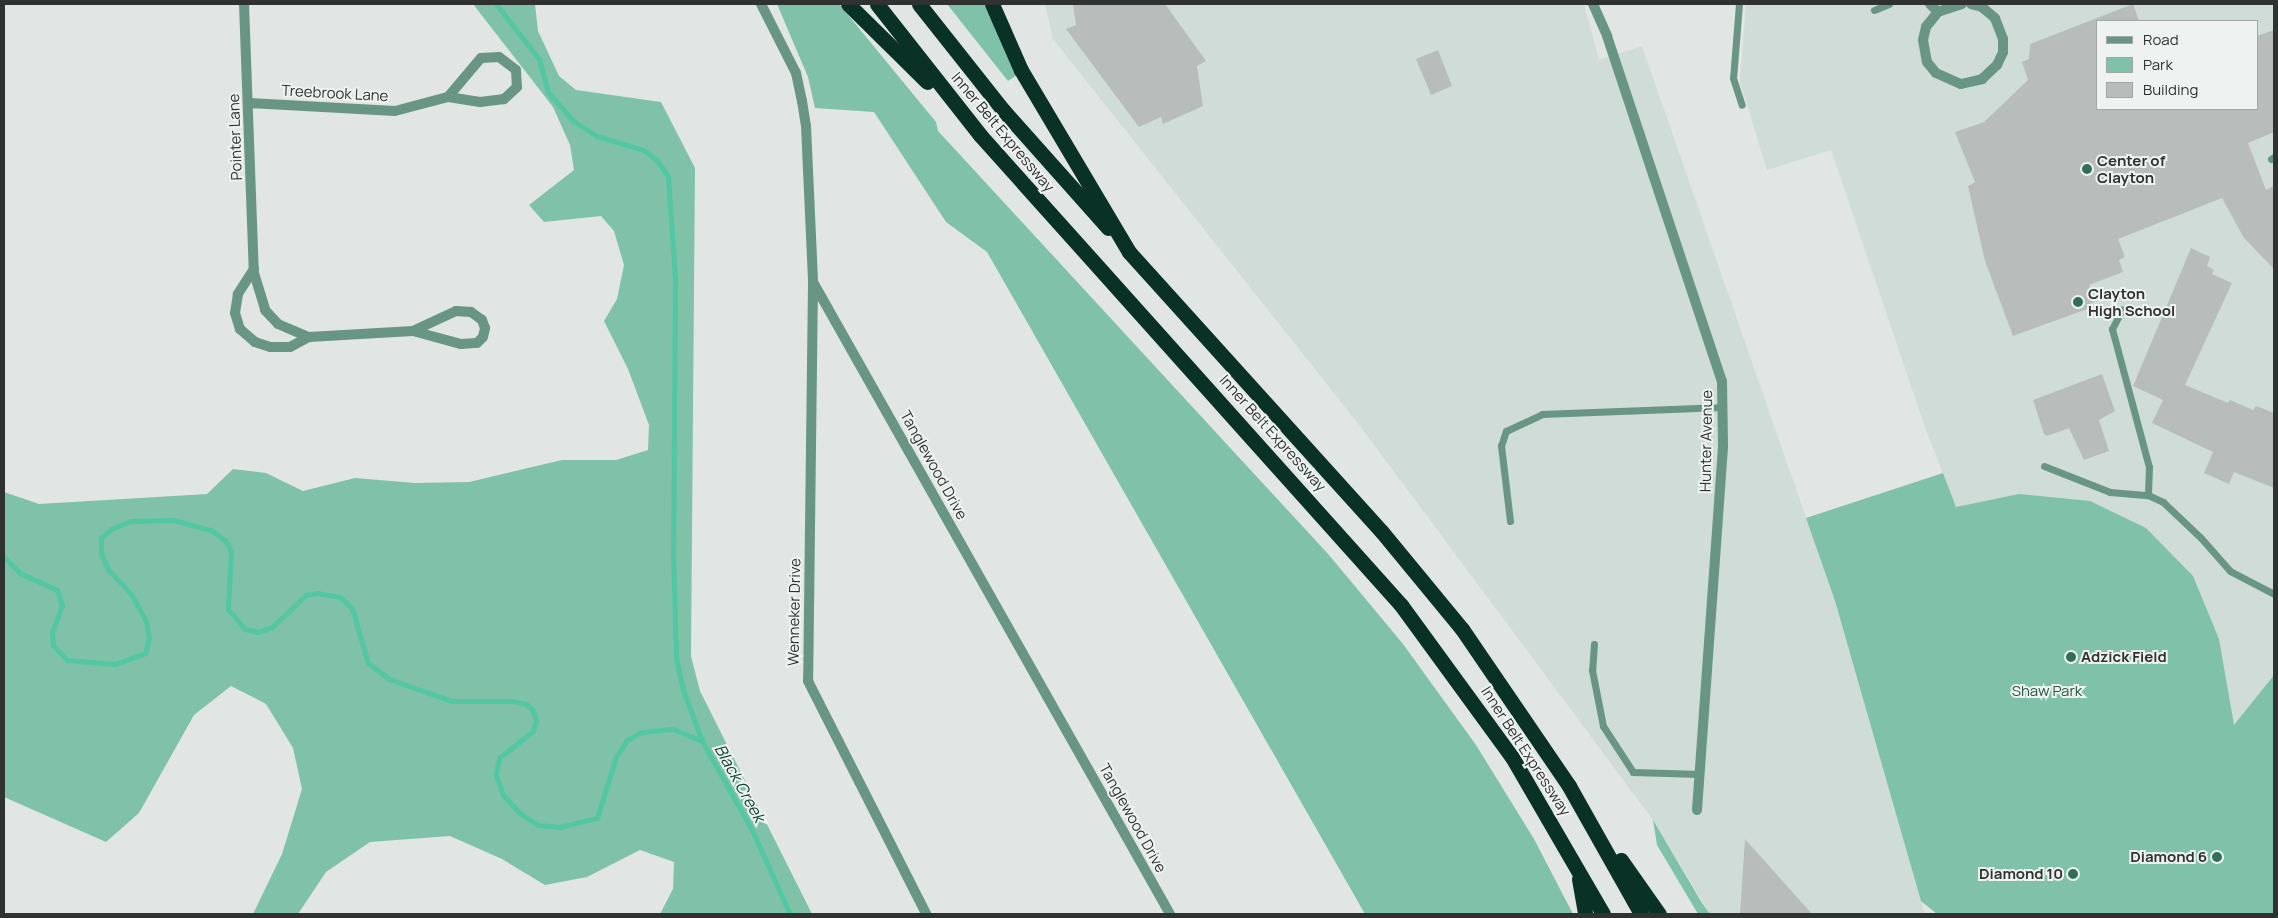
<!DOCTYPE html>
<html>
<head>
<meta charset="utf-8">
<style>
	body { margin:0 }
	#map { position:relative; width:2278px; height:918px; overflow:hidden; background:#e1e6e4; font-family:Manrope,sans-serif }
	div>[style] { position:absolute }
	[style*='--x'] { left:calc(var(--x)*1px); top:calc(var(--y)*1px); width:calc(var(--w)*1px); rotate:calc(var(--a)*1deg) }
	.built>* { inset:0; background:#cfdcd7 }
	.green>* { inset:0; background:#7fc2a9 }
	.stream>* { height:5px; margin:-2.5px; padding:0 2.5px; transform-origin:2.5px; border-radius:2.5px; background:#52c7a2 }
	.building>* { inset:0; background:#b8bdbb }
	.lane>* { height:7px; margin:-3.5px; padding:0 3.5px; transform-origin:3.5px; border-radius:3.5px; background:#699584 }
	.street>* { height:10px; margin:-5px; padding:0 5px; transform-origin:5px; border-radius:5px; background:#699584 }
	.highway>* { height:15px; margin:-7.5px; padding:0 7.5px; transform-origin:7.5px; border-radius:7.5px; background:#0a3125 }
	.dots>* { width:14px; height:14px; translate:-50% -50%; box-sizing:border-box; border:2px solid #eef3f1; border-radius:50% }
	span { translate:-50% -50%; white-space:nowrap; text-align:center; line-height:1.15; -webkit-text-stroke:4px #eef3f1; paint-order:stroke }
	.street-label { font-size:15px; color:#303231 }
	.poi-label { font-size:15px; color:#303231; font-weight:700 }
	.left { translate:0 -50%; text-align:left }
	.right { translate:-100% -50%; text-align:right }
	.park-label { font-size:15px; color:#265646 }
	.water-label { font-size:16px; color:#083e2f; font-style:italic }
	.frame { position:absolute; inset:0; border:5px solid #303231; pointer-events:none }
	.legend { position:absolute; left:2096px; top:20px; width:162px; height:90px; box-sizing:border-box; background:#eef3f1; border:1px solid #a2a6a4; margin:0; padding:6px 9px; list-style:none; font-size:15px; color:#303231 }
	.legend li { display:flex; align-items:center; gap:10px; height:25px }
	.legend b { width:25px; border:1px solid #a2a6a4 }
</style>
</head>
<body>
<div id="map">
	<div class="built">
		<div style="clip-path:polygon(1045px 4px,1584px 4px,1599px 60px,1642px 46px,1835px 601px,1925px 914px,1710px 914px,1653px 820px,1360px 426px,1053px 39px)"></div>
		<div style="clip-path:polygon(evenodd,1746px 4px,2274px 4px,2274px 675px,2234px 726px,2169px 745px,1956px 507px,1927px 433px,1831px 150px,1767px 170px,1740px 82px,1746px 4px,2097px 21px,2257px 21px,2257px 109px,2097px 109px,2097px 21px)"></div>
	</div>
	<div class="green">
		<div style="clip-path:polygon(473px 4px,535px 4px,538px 31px,559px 76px,576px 90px,661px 102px,695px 168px,691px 656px,700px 691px,812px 914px,660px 914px,673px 889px,674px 862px,640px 850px,587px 877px,545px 885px,502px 859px,450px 836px,370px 842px,326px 872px,298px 914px,253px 914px,282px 854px,302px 789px,293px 748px,266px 704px,231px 686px,194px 715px,139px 813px,106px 842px,4px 797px,4px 492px,39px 504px,207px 494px,233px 469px,266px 473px,303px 491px,355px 478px,415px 483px,469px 482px,562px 460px,616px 460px,648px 450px,649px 425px,628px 369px,604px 321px,617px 299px,624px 265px,614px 231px,601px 216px,544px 222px,529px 205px,574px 170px,570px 145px,553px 107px)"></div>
		<div style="clip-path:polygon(777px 4px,839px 4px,936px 122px,938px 131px,1329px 555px,1403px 644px,1476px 745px,1534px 839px,1573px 914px,1365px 914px,987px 252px,946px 222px,874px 112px,815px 108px,808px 77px)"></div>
		<div style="clip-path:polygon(947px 4px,984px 4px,1017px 75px,1008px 81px)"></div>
		<div style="clip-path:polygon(1943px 473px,1956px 507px,2019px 494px,2090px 501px,2146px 528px,2193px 576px,2219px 639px,2234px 725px,2274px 675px,2274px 914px,1937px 914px,1921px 901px,1835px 601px,1806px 518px)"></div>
		<div style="clip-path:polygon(1653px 820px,1702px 903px,1710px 914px,1698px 914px,1657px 845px)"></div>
	</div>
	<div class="stream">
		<div style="--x:496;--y:4;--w:70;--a:52"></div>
		<div style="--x:539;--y:59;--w:34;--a:75"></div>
		<div style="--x:548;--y:92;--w:37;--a:49"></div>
		<div style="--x:572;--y:120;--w:30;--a:33"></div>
		<div style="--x:597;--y:136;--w:48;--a:16.9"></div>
		<div style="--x:643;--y:150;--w:16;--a:35"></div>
		<div style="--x:656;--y:159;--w:21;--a:55"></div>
		<div style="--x:668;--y:176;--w:104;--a:86.1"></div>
		<div style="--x:675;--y:280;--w:275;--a:90.4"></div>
		<div style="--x:673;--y:555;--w:102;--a:88.3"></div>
		<div style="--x:676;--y:657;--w:34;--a:78"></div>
		<div style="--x:683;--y:690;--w:54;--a:69.6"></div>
		<div style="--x:4;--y:557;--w:23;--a:45"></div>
		<div style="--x:20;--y:573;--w:41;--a:24.7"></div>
		<div style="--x:57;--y:590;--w:16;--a:72"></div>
		<div style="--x:62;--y:605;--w:29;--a:110"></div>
		<div style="--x:52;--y:632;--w:13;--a:86"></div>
		<div style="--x:53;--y:645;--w:21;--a:47"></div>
		<div style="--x:67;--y:660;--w:48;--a:4.8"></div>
		<div style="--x:115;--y:664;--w:32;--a:-20"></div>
		<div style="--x:145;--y:653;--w:16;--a:-75"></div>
		<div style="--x:149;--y:638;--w:17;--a:-100"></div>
		<div style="--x:146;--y:621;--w:31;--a:-119"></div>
		<div style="--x:131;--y:594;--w:34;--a:-133"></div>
		<div style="--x:108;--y:569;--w:17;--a:-114"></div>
		<div style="--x:101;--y:553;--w:15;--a:-90"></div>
		<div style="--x:101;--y:538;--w:13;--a:-42"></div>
		<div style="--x:111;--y:529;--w:22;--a:-22"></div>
		<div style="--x:131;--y:521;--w:42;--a:-1.4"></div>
		<div style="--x:173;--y:520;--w:39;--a:15"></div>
		<div style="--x:211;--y:530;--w:17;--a:36"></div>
		<div style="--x:225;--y:540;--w:13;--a:61"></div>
		<div style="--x:231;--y:551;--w:58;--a:93"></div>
		<div style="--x:228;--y:609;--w:26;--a:50"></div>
		<div style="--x:245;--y:629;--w:13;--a:13"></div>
		<div style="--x:258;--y:632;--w:15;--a:-20"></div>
		<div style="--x:272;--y:627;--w:47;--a:-43.3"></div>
		<div style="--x:306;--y:595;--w:11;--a:-10"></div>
		<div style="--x:317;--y:593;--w:23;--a:10"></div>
		<div style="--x:340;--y:597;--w:16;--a:43"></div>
		<div style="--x:352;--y:608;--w:57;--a:73.8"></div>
		<div style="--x:368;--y:663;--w:26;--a:37"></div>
		<div style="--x:389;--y:679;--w:67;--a:19.2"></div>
		<div style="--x:452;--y:701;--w:60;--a:0"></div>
		<div style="--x:512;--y:701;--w:14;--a:12"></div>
		<div style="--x:526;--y:704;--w:9;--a:41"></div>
		<div style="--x:533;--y:710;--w:11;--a:75"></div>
		<div style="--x:536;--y:721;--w:10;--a:107"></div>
		<div style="--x:533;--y:731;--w:43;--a:141.5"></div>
		<div style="--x:499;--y:758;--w:16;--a:101"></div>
		<div style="--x:496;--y:774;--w:22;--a:72"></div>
		<div style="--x:503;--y:795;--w:26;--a:47"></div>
		<div style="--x:521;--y:814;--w:20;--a:33"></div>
		<div style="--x:538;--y:825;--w:22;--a:5"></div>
		<div style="--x:560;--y:827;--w:38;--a:-14"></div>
		<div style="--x:597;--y:818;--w:64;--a:-72.7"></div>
		<div style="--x:616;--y:757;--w:20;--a:-57"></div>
		<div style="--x:627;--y:740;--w:17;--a:-28"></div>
		<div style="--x:642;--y:732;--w:31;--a:-6"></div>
		<div style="--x:673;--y:729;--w:31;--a:22"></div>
		<div style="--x:702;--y:741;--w:102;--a:60.7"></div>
		<div style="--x:752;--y:830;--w:92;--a:65.7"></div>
	</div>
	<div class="building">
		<div style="clip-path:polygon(1073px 4px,1165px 4px,1206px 61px,1197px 66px,1203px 106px,1163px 124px,1161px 117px,1139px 127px,1066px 29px,1076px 25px)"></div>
		<div style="clip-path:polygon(2133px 4px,2139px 21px,2097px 21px,2097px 109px,2257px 109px,2257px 36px,2274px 30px,2274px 132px,2248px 143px,2266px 190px,2274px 186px,2274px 269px,2244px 238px,2222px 198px,2118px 239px,2125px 257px,2119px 260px,2123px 272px,2089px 285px,2094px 302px,2088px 305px,2090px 308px,2013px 336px,1985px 261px,1968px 186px,1975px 182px,1955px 132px,1984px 122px,2028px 80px,2022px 62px,2029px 59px,2030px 44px)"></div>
		<div style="clip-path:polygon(1438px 50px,1452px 86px,1431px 95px,1416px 59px)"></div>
		<div style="clip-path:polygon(2191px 248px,2210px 257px,2207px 266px,2214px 270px,2212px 274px,2232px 283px,2185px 385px,2228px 403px,2230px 400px,2253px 410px,2256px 406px,2274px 413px,2274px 488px,2234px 472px,2229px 484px,2204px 473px,2213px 452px,2152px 423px,2163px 400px,2133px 386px)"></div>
		<div style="clip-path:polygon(2102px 374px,2115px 411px,2099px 420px,2109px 451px,2084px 460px,2069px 428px,2047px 436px,2044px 434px,2033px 400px)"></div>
		<div style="clip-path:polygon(1745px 839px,1812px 914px,1740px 914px)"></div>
	</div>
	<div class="lane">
		<div style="--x:1739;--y:4;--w:74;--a:94.6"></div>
		<div style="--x:1733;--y:78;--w:28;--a:72"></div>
		<div style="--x:1874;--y:10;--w:16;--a:-22"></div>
		<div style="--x:2271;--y:159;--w:4;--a:-34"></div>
		<div style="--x:2044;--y:466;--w:71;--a:21.5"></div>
		<div style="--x:2110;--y:492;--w:38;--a:5"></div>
		<div style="--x:2148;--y:495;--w:28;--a:-88"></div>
		<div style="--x:2149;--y:467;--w:143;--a:-105"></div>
		<div style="--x:2112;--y:329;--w:22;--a:-63"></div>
		<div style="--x:2148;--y:495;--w:17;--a:25"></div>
		<div style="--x:2163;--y:502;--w:52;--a:43.5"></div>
		<div style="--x:2201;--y:538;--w:44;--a:48.7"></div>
		<div style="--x:2230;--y:571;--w:50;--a:27.6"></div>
		<div style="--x:1510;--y:521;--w:76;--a:-96.8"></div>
		<div style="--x:1501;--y:446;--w:16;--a:-72"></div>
		<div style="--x:1506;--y:431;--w:40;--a:-25"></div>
		<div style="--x:1542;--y:414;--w:181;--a:-2.2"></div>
		<div style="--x:1594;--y:644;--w:26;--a:94"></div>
		<div style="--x:1592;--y:670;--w:57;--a:78.9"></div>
		<div style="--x:1603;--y:726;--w:55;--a:56.9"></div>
		<div style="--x:1633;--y:772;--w:67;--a:1.7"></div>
	</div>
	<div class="street">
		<div style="--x:244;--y:4;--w:269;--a:87.9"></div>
		<div style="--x:254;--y:273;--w:39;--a:73"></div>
		<div style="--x:265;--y:310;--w:19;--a:47"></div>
		<div style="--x:278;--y:324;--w:34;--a:23"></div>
		<div style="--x:309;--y:337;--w:104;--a:-3.3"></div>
		<div style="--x:413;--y:331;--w:50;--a:15.2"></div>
		<div style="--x:461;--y:344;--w:16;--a:-4"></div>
		<div style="--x:477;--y:343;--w:8;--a:-45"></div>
		<div style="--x:483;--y:337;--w:9;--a:-77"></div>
		<div style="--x:485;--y:328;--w:9;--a:-111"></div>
		<div style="--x:482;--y:320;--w:14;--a:-144"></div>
		<div style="--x:471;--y:312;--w:15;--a:-176"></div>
		<div style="--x:456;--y:311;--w:47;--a:155.1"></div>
		<div style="--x:761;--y:4;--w:77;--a:63.1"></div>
		<div style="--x:796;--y:73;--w:29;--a:78"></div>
		<div style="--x:802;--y:101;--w:25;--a:81"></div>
		<div style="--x:806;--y:126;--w:156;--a:87.4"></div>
		<div style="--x:813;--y:282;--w:726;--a:60.54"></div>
		<div style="--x:1593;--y:4;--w:35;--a:66"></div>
		<div style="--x:1607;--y:36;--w:364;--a:71.6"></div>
		<div style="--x:1722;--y:381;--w:66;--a:89.1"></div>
		<div style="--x:1723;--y:447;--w:364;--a:94.1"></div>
		<div style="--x:1930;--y:4;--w:11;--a:45"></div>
		<div style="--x:1962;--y:4;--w:25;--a:162"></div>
		<div style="--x:1938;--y:12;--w:19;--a:129"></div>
		<div style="--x:1926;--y:27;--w:13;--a:103"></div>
		<div style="--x:1923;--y:40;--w:22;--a:80"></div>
		<div style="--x:1927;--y:62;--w:14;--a:51"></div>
		<div style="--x:1936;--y:73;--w:27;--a:24"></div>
		<div style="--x:1961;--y:84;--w:22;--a:-13"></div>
		<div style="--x:1982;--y:79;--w:21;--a:-43"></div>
		<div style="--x:1997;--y:65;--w:14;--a:-65"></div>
		<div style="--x:2003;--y:52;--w:13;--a:-90"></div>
		<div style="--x:2003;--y:39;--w:22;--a:-111"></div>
		<div style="--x:1995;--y:18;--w:17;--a:-140"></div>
		<div style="--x:1982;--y:7;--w:11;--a:-165"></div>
		<div style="--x:249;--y:103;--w:146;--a:3.1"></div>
		<div style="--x:395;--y:111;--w:55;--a:-14.8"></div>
		<div style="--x:448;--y:97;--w:51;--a:-49.8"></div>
		<div style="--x:481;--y:58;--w:18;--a:-3"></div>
		<div style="--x:499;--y:57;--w:21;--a:37"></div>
		<div style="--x:516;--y:70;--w:17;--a:87"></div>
		<div style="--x:517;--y:87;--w:18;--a:137"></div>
		<div style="--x:504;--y:99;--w:24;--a:173"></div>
		<div style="--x:480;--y:102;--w:32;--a:-171"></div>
		<div style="--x:254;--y:269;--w:30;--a:123"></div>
		<div style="--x:238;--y:294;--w:19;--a:99"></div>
		<div style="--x:235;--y:313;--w:17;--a:73"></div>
		<div style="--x:240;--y:329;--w:20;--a:41"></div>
		<div style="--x:255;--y:342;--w:16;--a:18"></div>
		<div style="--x:270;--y:347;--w:20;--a:0"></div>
		<div style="--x:290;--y:347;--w:21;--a:-28"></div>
		<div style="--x:813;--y:283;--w:398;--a:90.7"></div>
		<div style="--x:808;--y:681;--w:261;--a:63.1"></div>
	</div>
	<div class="highway">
		<div style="--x:848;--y:4;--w:111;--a:44.6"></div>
		<div style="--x:877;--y:4;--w:167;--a:51.8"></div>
		<div style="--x:980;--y:135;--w:631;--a:48.15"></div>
		<div style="--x:1401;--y:605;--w:188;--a:53.9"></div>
		<div style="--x:1512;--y:757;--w:181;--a:59.9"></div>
		<div style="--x:919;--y:4;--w:135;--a:51.6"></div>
		<div style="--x:1003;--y:110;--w:158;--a:48.3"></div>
		<div style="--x:992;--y:4;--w:72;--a:66.3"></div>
		<div style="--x:1021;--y:70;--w:212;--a:59.3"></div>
		<div style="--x:1129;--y:252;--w:377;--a:47.9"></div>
		<div style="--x:1382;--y:532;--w:126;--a:50.5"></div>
		<div style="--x:1462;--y:629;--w:190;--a:55.7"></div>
		<div style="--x:1569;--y:786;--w:147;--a:60.6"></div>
		<div style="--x:1621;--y:860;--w:66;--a:54.9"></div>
		<div style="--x:1579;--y:879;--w:36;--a:80"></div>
	</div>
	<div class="dots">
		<div style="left:2087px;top:169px;background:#326f5b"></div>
		<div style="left:2078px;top:302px;background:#326f5b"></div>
		<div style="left:2071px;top:657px;background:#326f5b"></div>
		<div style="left:2217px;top:857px;background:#326f5b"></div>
		<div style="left:2073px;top:874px;background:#326f5b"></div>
	</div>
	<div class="street-label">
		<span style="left:335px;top:93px;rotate:3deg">Treebrook Lane</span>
		<span style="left:1003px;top:132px;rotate:50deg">Inner Belt Expressway</span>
		<span style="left:235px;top:137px;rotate:-92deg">Pointer Lane</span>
		<span style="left:1273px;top:433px;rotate:48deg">Inner Belt Expressway</span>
		<span style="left:1706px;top:441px;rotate:-89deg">Hunter Avenue</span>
		<span style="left:934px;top:465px;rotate:61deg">Tanglewood Drive</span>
		<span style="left:794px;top:612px;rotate:-89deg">Wenneker Drive</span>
		<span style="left:1526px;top:751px;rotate:57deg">Inner Belt Expressway</span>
		<span style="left:1133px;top:818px;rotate:61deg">Tanglewood Drive</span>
	</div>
	<div class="poi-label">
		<span class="left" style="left:2097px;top:169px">Center of<br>Clayton</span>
		<span class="left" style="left:2088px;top:302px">Clayton<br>High School</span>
		<span class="left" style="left:2081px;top:657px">Adzick Field</span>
		<span class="right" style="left:2207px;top:857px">Diamond 6</span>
		<span class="right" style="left:2063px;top:874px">Diamond 10</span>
	</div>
	<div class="park-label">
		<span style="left:2047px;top:691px">Shaw Park</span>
	</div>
	<div class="water-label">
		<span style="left:740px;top:783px;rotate:61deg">Black Creek</span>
	</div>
	<div class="frame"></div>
	<ul class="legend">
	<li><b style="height:6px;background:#699584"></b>Road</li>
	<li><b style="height:14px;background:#7fc2a9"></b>Park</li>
	<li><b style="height:14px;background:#b8bdbb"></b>Building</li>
	</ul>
</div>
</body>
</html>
